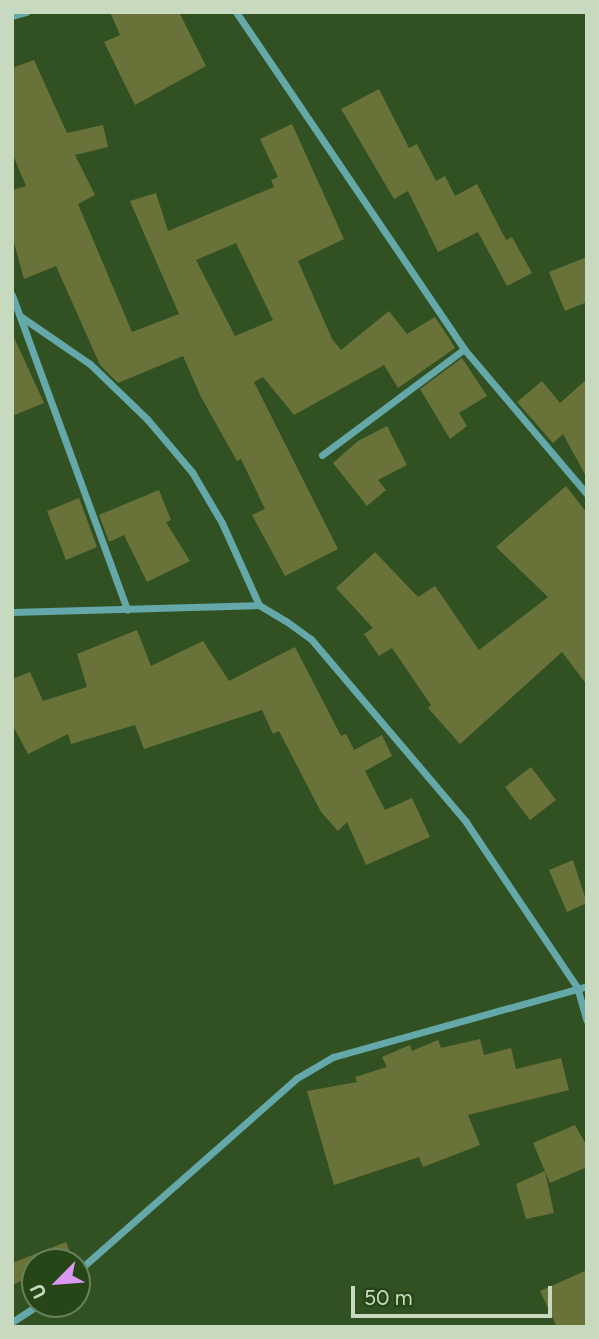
<!DOCTYPE html>
<html>
<head>
<meta charset="utf-8">
<style>
	body { margin:0 }
	#map { position:relative; width:599px; height:1339px; overflow:hidden; background:#325123; font-family:Figtree,sans-serif }
	div>[style] { position:absolute }
	[style*='--x'] { left:calc(var(--x)*1px); top:calc(var(--y)*1px); width:calc(var(--w)*1px); rotate:calc(var(--a)*1deg) }
	.building>* { inset:0; background:#697238 }
	.street>* { height:7px; margin:-3.5px; padding:0 3.5px; transform-origin:3.5px; border-radius:3.5px; background:#64a8a9 }
	span { translate:-50% -50%; white-space:nowrap; text-align:center; line-height:1.15; -webkit-text-stroke:6px #274618; paint-order:stroke }
	.frame { position:absolute; inset:0; border:14px solid #c7dac0; pointer-events:none }
	.north { position:absolute; left:21px; top:1248px; width:70px; height:70px; box-sizing:border-box; background:#274618; border:2px solid #67815b; border-radius:50%; rotate:245deg; font-size:19px; font-weight:700; line-height:28px; text-align:center; color:#c7dac0 }
	.north::after { content:''; display:block; margin:auto; width:24px; height:32px; background:#dc99f4; clip-path:polygon(50% 0,100% 100%,50% 72%,0 100%) }
	.scale { position:absolute; left:351px; top:1286px; width:201px; height:32px; box-sizing:border-box; border:4px solid #c7dac0; border-top:0; padding-left:9px; font-size:21px; line-height:24px; white-space:nowrap; color:#c7dac0; -webkit-text-stroke:5px #274618; paint-order:stroke }
</style>
</head>
<body>
<div id="map">
	<div class="building">
		<div style="clip-path:polygon(110px 12px,179px 12px,206px 66px,135px 105px,104px 42px,120px 35px)"></div>
		<div style="clip-path:polygon(evenodd,34px 60px,67px 133px,103px 125px,108px 147px,75px 155px,95px 195px,78px 204px,132px 332px,179px 314px,130px 201px,156px 193px,168px 231px,274px 187px,271px 180px,278px 177px,260px 139px,292px 124px,344px 239px,298px 261px,332px 339px,341px 350px,389px 311px,407px 334px,435px 317px,449px 338px,455px 348px,398px 388px,384px 365px,294px 415px,263px 377px,254px 382px,338px 549px,285px 576px,252px 515px,265px 509px,241px 459px,237px 461px,201px 397px,183px 356px,118px 383px,100px 365px,56px 266px,24px 279px,12px 236px,12px 190px,26px 186px,12px 153px,12px 68px,34px 60px,236px 243px,273px 320px,235px 336px,196px 260px,236px 243px)"></div>
		<div style="clip-path:polygon(379px 89px,409px 148px,417px 144px,436px 181px,445px 176px,455px 196px,477px 184px,506px 240px,512px 237px,532px 273px,507px 286px,478px 232px,438px 252px,408px 191px,394px 199px,341px 109px)"></div>
		<div style="clip-path:polygon(587px 257px,587px 302px,565px 311px,549px 272px)"></div>
		<div style="clip-path:polygon(12px 333px,44px 403px,12px 416px)"></div>
		<div style="clip-path:polygon(462px 358px,487px 396px,459px 413px,467px 426px,450px 439px,420px 389px)"></div>
		<div style="clip-path:polygon(587px 379px,587px 478px,563px 434px,553px 443px,517px 402px,542px 381px,560px 403px)"></div>
		<div style="clip-path:polygon(387px 426px,407px 465px,378px 480px,386px 490px,367px 506px,333px 463px,358px 441px)"></div>
		<div style="clip-path:polygon(566px 486px,587px 513px,587px 685px,562px 652px,460px 744px,428px 708px,431px 705px,392px 648px,379px 656px,364px 634px,373px 628px,336px 588px,375px 552px,418px 597px,435px 586px,479px 650px,548px 597px,496px 547px)"></div>
		<div style="clip-path:polygon(159px 490px,171px 520px,166px 522px,190px 561px,147px 582px,124px 535px,109px 542px,99px 515px)"></div>
		<div style="clip-path:polygon(79px 498px,97px 547px,66px 560px,47px 511px)"></div>
		<div style="clip-path:polygon(137px 630px,151px 666px,203px 641px,229px 681px,295px 647px,341px 736px,346px 734px,354px 750px,382px 735px,392px 756px,365px 771px,385px 810px,412px 798px,430px 837px,366px 865px,347px 822px,338px 831px,321px 812px,279px 731px,273px 734px,262px 710px,144px 749px,135px 725px,71px 744px,68px 734px,28px 754px,12px 724px,12px 679px,30px 672px,43px 701px,87px 687px,77px 654px)"></div>
		<div style="clip-path:polygon(531px 767px,556px 800px,530px 820px,505px 787px)"></div>
		<div style="clip-path:polygon(573px 860px,587px 903px,567px 912px,549px 870px)"></div>
		<div style="clip-path:polygon(480px 1039px,484px 1055px,511px 1048px,516px 1069px,561px 1058px,569px 1090px,468px 1115px,480px 1145px,423px 1167px,419px 1157px,334px 1185px,307px 1091px,357px 1082px,355px 1077px,387px 1067px,382px 1057px,410px 1045px,412px 1051px,438px 1040px,441px 1048px)"></div>
		<div style="clip-path:polygon(575px 1125px,587px 1146px,587px 1167px,550px 1183px,533px 1143px)"></div>
		<div style="clip-path:polygon(545px 1171px,554px 1213px,526px 1219px,516px 1184px)"></div>
		<div style="clip-path:polygon(66px 1242px,73px 1259px,35px 1262px,35px 1275px,12px 1285px,12px 1263px)"></div>
		<div style="clip-path:polygon(587px 1270px,587px 1327px,557px 1327px,540px 1291px)"></div>
	</div>
	<div class="street">
		<div style="--x:236;--y:12;--w:407;--a:55.9"></div>
		<div style="--x:464;--y:349;--w:190;--a:49.7"></div>
		<div style="--x:12;--y:16;--w:15;--a:-16"></div>
		<div style="--x:12;--y:295;--w:335;--a:69.9"></div>
		<div style="--x:20;--y:316;--w:85;--a:34.4"></div>
		<div style="--x:90;--y:364;--w:79;--a:44"></div>
		<div style="--x:147;--y:419;--w:70;--a:49.7"></div>
		<div style="--x:192;--y:472;--w:59;--a:59.5"></div>
		<div style="--x:222;--y:523;--w:90;--a:65.7"></div>
		<div style="--x:322;--y:455;--w:177;--a:-36.7"></div>
		<div style="--x:12;--y:612;--w:247;--a:-1.6"></div>
		<div style="--x:259;--y:605;--w:31;--a:31"></div>
		<div style="--x:286;--y:621;--w:31;--a:36"></div>
		<div style="--x:311;--y:639;--w:240;--a:49.7"></div>
		<div style="--x:466;--y:822;--w:199;--a:56.1"></div>
		<div style="--x:577;--y:987;--w:35;--a:74"></div>
		<div style="--x:77;--y:1272;--w:293;--a:-41.4"></div>
		<div style="--x:297;--y:1078;--w:42;--a:-30.3"></div>
		<div style="--x:333;--y:1057;--w:264;--a:-15.6"></div>
		<div style="--x:12;--y:1322;--w:33;--a:-33"></div>
	</div>
	<div class="frame"></div>
	<div class="north">U</div>
	<div class="scale">50 m</div>
</div>
</body>
</html>
